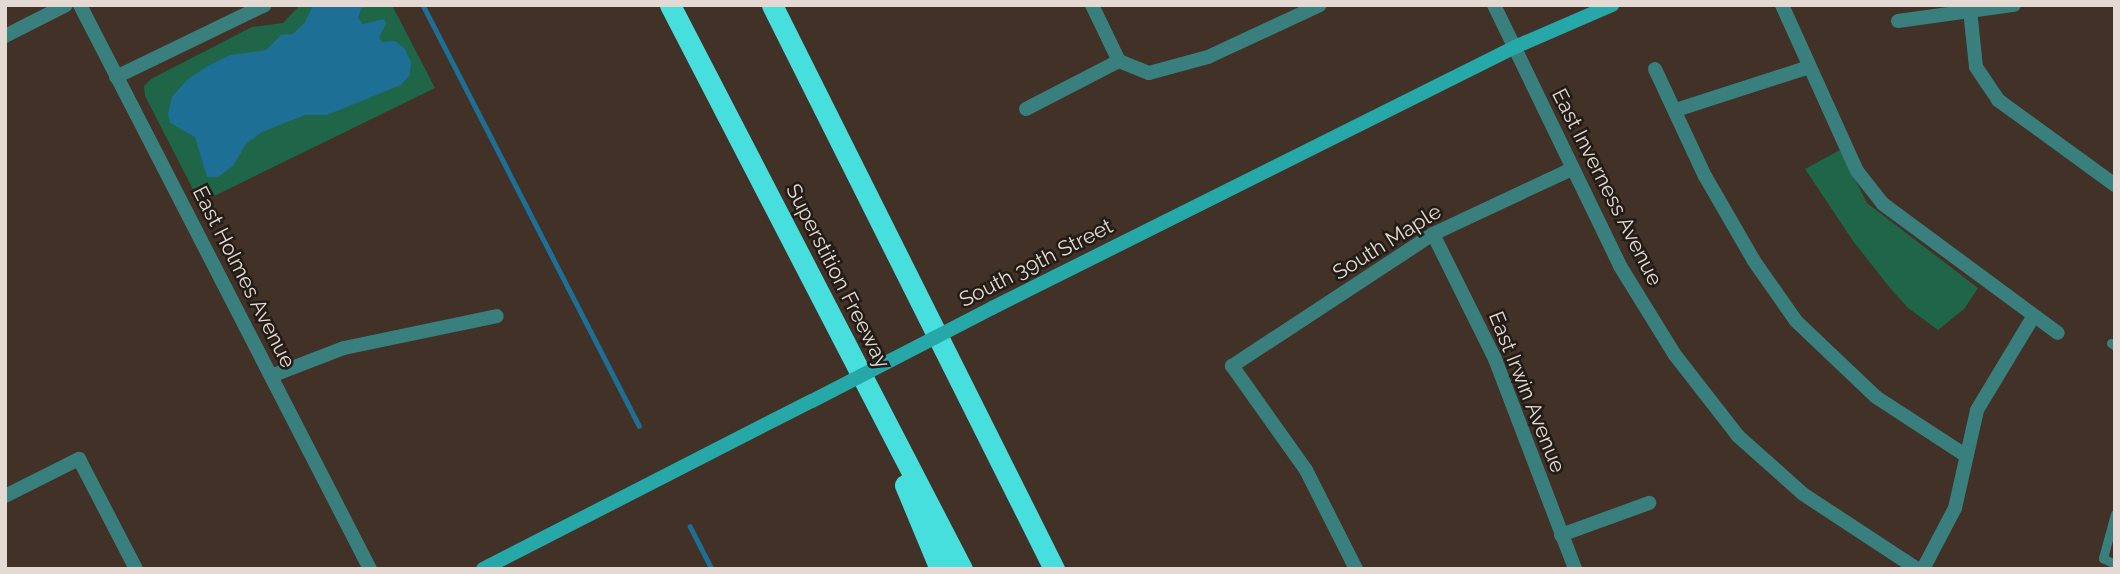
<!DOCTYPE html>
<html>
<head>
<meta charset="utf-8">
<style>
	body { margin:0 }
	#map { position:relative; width:2120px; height:574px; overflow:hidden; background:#413126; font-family:Raleway,sans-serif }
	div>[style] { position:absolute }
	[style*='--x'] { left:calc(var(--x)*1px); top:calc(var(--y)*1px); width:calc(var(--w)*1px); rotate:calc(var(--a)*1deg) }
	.green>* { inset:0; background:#1e6647 }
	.water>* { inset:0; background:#1d6f95 }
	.stream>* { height:4.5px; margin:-2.25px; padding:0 2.25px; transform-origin:2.25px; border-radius:2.25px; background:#1d6f95 }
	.lane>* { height:9px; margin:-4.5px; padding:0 4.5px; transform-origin:4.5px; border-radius:4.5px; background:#397f7e }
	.street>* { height:14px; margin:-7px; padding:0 7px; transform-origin:7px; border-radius:7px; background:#397f7e }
	.secondary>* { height:14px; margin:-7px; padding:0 7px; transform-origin:7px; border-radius:7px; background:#25a8a7 }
	.highway>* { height:21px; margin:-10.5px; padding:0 10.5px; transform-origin:10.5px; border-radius:10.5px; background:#46dfde }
	.secondary-bridge>* { height:14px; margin:-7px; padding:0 7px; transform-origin:7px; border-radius:7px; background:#25a8a7 }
	span { translate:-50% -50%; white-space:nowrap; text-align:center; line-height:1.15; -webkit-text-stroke:5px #221b16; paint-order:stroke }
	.street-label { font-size:21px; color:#e5dad3 }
	.frame { position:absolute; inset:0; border:7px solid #e5dad3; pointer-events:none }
</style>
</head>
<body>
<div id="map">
	<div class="green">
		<div style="clip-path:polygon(300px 5px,392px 5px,435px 88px,200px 203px,145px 96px,144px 86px,151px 79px,252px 27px,283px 23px)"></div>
		<div style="clip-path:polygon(1840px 150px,1867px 203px,1978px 288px,1964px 309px,1938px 330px,1908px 308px,1890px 288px,1853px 241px,1805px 169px)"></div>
	</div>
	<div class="water">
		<div style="clip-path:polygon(313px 5px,368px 5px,361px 9px,358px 18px,363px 24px,384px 19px,386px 24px,379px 37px,382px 42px,395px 41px,405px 49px,411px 62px,410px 75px,401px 85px,327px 115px,305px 115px,262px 132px,246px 144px,233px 166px,218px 177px,207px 177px,195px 137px,170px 123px,168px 114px,172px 97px,187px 80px,206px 67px,230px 55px,266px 50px,281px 35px,293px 34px,305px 22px)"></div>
	</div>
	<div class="stream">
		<div style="--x:423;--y:5;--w:473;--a:62.8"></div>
		<div style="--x:690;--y:526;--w:48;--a:62.9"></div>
	</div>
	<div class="lane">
		<div style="--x:2111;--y:343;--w:5;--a:37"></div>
		<div style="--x:2115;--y:514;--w:46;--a:105.3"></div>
		<div style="--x:2103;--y:558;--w:13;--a:27"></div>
	</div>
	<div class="street">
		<div style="--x:80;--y:5;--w:634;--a:62.79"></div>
		<div style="--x:1092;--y:5;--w:62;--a:64.3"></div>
		<div style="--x:1119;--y:61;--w:32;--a:22"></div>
		<div style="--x:1149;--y:73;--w:61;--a:-15.2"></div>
		<div style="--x:1208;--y:57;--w:123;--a:-24.9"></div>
		<div style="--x:1494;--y:5;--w:290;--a:64.2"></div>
		<div style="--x:1620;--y:266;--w:105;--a:58.3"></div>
		<div style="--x:1675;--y:355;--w:103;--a:52.1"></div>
		<div style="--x:1738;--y:436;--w:87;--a:41.7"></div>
		<div style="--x:1803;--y:494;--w:136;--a:33.3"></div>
		<div style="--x:1782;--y:5;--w:182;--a:65.7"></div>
		<div style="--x:1857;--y:171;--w:42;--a:51.8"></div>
		<div style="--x:1883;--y:204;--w:217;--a:36.4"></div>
		<div style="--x:1970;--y:10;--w:57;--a:84"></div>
		<div style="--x:1976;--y:67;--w:40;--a:56"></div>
		<div style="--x:1998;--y:100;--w:145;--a:36"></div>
		<div style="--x:1898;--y:21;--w:117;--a:-7.9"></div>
		<div style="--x:5;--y:36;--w:68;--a:-26.9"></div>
		<div style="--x:1655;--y:69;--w:118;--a:65"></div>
		<div style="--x:1705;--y:176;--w:98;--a:60"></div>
		<div style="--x:1754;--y:261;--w:73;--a:55"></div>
		<div style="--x:1796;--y:321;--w:110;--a:43.5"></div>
		<div style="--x:1876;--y:397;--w:106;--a:33.1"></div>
		<div style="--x:116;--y:77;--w:165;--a:-25.8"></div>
		<div style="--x:1026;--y:109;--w:105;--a:-27.3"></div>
		<div style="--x:1676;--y:110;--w:140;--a:-17.9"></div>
		<div style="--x:1433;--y:234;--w:140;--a:63.6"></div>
		<div style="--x:1495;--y:359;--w:225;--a:69.1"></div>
		<div style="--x:271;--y:376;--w:78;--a:-21"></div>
		<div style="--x:344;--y:348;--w:156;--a:-11.8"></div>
		<div style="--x:5;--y:496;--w:83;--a:-26.6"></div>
		<div style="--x:79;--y:459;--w:124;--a:62.6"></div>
		<div style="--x:1561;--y:535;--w:94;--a:-20"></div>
		<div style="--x:1356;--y:569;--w:111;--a:-116.8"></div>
		<div style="--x:1306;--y:470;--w:128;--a:-125.4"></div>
		<div style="--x:1232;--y:366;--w:240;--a:-33.3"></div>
		<div style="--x:1433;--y:234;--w:153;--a:-25.1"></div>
		<div style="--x:1923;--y:569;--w:69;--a:-62.3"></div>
		<div style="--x:1955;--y:508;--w:100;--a:-77.3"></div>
		<div style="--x:1977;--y:410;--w:109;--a:-58.9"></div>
	</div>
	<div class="secondary">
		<div style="--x:992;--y:308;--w:585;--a:-26.52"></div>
		<div style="--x:1515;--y:47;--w:106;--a:-23.4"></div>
		<div style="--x:483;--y:569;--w:369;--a:-27.1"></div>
	</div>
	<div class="highway">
		<div style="--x:670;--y:5;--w:635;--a:62.63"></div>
		<div style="--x:772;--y:5;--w:631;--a:63.43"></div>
		<div style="--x:905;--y:485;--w:91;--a:67.4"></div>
	</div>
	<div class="secondary-bridge">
		<div style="--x:812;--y:401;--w:203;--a:-27.3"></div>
	</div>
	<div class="street-label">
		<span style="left:1607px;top:187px;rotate:63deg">East Inverness Avenue</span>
		<span style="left:1387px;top:242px;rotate:-32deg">South Maple</span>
		<span style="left:1036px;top:263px;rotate:-27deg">South 39th Street</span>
		<span style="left:838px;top:276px;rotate:63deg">Superstition Freeway</span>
		<span style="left:244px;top:277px;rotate:63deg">East Holmes Avenue</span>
		<span style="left:1527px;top:392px;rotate:68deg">East Irwin Avenue</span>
	</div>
	<div class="frame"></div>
</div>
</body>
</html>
